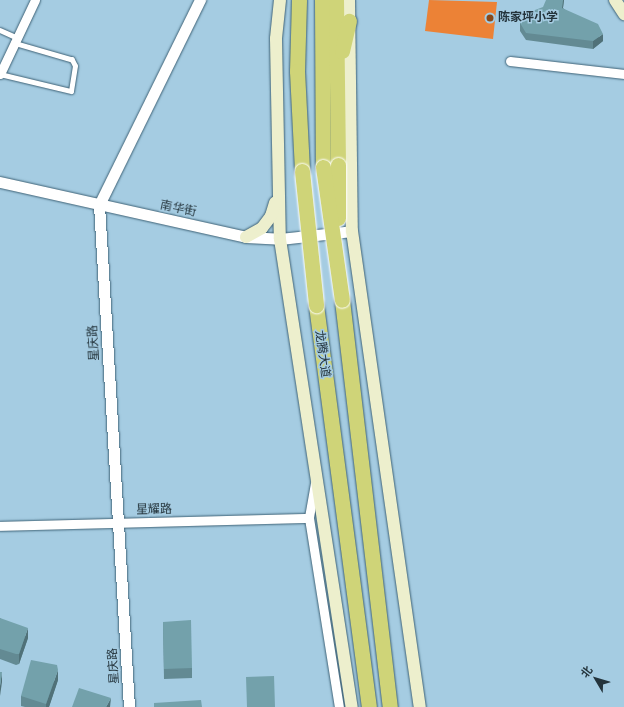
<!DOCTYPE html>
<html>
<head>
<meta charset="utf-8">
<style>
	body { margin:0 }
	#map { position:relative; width:624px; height:707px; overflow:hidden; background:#a5cce2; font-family:Jost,"Noto Sans SC",sans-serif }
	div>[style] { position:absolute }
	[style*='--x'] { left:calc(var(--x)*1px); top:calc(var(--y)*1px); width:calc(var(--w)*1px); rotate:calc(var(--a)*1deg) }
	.green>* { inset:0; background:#ec8236 }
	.roads { filter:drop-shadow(0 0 1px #3e6276) drop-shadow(0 0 1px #3e6276) }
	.service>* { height:4.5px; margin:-2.25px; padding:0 2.25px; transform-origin:2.25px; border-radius:2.25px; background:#fff }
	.minor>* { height:9px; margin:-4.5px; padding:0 4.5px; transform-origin:4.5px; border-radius:4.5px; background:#fff }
	.tertiary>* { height:11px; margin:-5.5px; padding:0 5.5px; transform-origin:5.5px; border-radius:5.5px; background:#fff }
	.secondary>* { height:12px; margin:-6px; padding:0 6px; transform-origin:6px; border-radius:6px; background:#edefcd }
	.trunk>* { height:15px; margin:-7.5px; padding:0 7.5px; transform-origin:7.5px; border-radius:7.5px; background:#cfd478 }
	.bridges { filter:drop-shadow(0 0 1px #fff) drop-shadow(0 0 1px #fff) }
	.trunk-bridge>* { height:15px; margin:-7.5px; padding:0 7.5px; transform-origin:7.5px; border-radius:7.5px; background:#cfd478 }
	.wall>* { inset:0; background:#638a93 }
	.shaded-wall>* { inset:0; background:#507178 }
	.building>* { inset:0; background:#73a1ab }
	.dots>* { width:11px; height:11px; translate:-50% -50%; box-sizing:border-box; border:2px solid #a5cce2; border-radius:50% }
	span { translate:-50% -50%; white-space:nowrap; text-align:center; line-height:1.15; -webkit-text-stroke:3px #a5cce2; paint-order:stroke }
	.poi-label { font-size:12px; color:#24343c; font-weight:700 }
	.left { translate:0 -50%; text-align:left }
	.street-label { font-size:12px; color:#24343c }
	.north { position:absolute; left:576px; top:659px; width:40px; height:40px; -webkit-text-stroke:3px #a5cce2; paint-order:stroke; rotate:308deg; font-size:11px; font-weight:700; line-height:16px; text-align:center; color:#24343c }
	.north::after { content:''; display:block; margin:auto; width:14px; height:18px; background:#24343c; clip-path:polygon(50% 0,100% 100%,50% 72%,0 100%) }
</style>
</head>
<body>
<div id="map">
	<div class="green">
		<div style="clip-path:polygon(429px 0,497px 2px,493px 39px,425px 31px)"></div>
	</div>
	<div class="roads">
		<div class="service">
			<div style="--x:0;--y:30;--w:17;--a:24"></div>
			<div style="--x:0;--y:74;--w:73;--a:13.5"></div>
			<div style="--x:71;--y:91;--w:25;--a:-81"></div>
			<div style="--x:75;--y:66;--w:7;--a:-117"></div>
			<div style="--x:72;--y:60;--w:61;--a:-163.9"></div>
		</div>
		<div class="minor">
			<div style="--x:510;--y:61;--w:115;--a:6.5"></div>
			<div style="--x:0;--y:74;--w:82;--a:-64.7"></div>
			<div style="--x:315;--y:483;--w:36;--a:100"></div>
			<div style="--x:309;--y:518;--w:191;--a:81"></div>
			<div style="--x:0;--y:526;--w:309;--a:-1.5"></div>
		</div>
		<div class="tertiary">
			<div style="--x:0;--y:182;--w:252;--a:12.6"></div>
			<div style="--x:246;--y:237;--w:34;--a:3"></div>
			<div style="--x:280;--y:239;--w:72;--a:-6.3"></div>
			<div style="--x:129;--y:707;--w:503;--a:-93.42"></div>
			<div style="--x:99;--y:205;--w:229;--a:-63.8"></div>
		</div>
		<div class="secondary">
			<div style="--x:280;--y:0;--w:39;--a:96"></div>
			<div style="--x:276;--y:39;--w:200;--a:88.9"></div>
			<div style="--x:280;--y:239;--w:474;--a:81.3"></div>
			<div style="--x:349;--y:0;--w:231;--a:89.3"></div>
			<div style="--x:352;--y:231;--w:481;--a:81.9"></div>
			<div style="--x:615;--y:0;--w:17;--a:57"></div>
			<div style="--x:246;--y:237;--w:18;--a:-29"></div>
			<div style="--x:262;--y:228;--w:15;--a:-53"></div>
			<div style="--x:271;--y:216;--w:14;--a:-73"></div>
		</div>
		<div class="trunk">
			<div style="--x:299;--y:0;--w:71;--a:91.6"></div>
			<div style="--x:297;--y:71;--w:100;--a:87.1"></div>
			<div style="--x:322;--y:0;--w:167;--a:89.7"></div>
			<div style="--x:336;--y:0;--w:165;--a:89.3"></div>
			<div style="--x:342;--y:51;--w:31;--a:-77"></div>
			<div style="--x:342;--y:300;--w:410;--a:83.3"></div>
			<div style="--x:316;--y:305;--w:405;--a:82.5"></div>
		</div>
	</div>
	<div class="bridges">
		<div class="trunk-bridge">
			<div style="--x:338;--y:165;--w:53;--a:90"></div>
			<div style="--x:323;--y:167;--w:134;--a:81.9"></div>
			<div style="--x:302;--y:171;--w:135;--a:84"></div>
		</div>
	</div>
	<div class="wall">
		<div style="clip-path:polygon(564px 0,563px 8px,603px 41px,593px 49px,526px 40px,520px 31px,520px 23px)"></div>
		<div style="clip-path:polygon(0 618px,28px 638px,19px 664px,16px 665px,0 659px)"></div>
		<div style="clip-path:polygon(163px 622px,192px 668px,192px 678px,164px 679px)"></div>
		<div style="clip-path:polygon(58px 680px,49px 707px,25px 707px,21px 706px,21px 696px)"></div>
	</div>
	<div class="shaded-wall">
		<div style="clip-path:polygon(563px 0,565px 0,564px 0,562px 15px,562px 8px)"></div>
		<div style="clip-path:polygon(603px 34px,603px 41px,593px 49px,593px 41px)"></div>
		<div style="clip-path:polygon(28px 628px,28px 638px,19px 664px,19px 654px)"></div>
		<div style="clip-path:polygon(58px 670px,58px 680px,49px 707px,46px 707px,46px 704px)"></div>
		<div style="clip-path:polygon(2px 672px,2px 682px,0 696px,0 686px)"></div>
		<div style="clip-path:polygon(111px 698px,110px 707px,106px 707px)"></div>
	</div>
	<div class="building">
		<div style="clip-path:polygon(546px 0,563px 0,562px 8px,598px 24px,603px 34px,593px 41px,526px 33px,520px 23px,527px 13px,543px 7px)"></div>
		<div style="clip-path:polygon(0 618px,28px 628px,19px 654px,16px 654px,0 649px)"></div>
		<div style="clip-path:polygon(191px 620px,192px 668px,164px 669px,163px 622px)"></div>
		<div style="clip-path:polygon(31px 660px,57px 665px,58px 670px,46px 704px,21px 696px)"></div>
		<div style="clip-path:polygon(0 672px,2px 672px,0 686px)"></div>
		<div style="clip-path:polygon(274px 676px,275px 707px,247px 707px,246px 677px)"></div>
		<div style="clip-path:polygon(79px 688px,111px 698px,106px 707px,72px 707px)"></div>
		<div style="clip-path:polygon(201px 700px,202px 707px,154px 707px,154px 703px)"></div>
	</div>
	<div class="dots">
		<div style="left:490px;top:18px;background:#8a4817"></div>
	</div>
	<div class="poi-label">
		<span class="left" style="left:498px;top:18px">陈家坪小学</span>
	</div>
	<div class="street-label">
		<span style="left:178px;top:209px;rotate:12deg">南华街</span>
		<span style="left:94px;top:343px;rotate:-93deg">星庆路</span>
		<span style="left:322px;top:354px;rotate:82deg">龙腾大道</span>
		<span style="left:154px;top:510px;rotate:-1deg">星耀路</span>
		<span style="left:114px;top:666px;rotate:-94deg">星庆路</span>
	</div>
	<div class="north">北</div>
</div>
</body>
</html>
